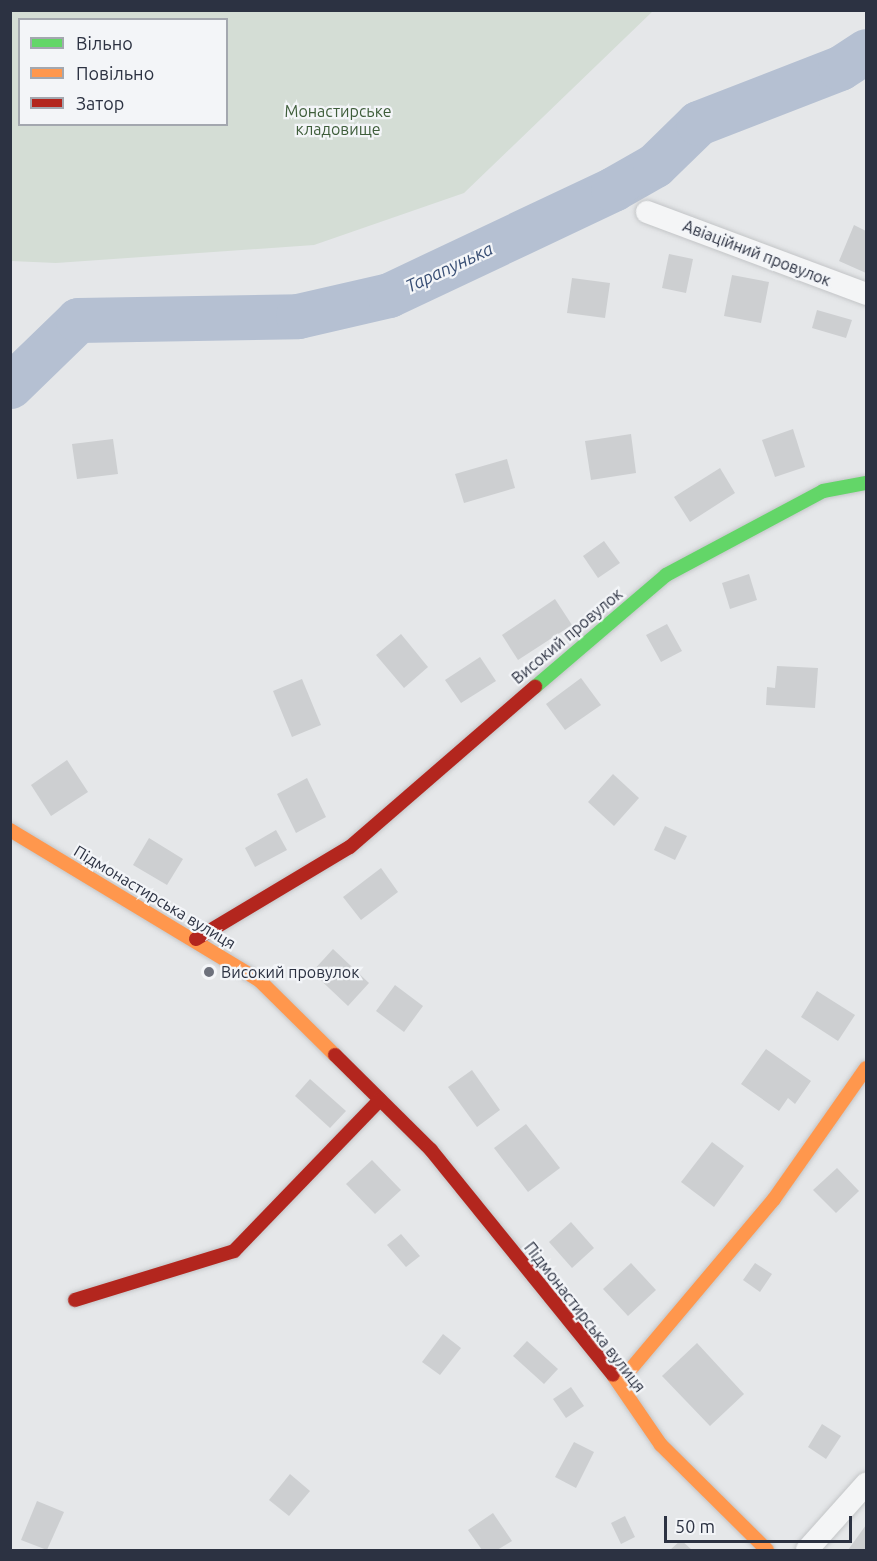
<!DOCTYPE html>
<html>
<head>
<meta charset="utf-8">
<style>
	body { margin:0 }
	#map { position:relative; width:877px; height:1561px; overflow:hidden; background:#e5e7e9; font-family:Ubuntu,sans-serif }
	div>[style] { position:absolute }
	[style*='--x'] { left:calc(var(--x)*1px); top:calc(var(--y)*1px); width:calc(var(--w)*1px); rotate:calc(var(--a)*1deg) }
	.green>* { inset:0; background:#d4ddd5 }
	.river>* { height:45px; margin:-22.5px; padding:0 22.5px; transform-origin:22.5px; border-radius:22.5px; background:#b5c0d2 }
	.building>* { inset:0; background:#cdcfd1 }
	.roads { filter:drop-shadow(0 0 2px #c3c5c7) drop-shadow(0 0 2px #c3c5c7) }
	.street>* { height:22px; margin:-11px; padding:0 11px; transform-origin:11px; border-radius:11px; background:#f4f5f6 }
	.fast>* { height:14px; margin:-7px; padding:0 7px; transform-origin:7px; border-radius:7px; background:#63d668 }
	.slow>* { height:14px; margin:-7px; padding:0 7px; transform-origin:7px; border-radius:7px; background:#ff974d }
	.jam>* { height:14px; margin:-7px; padding:0 7px; transform-origin:7px; border-radius:7px; background:#b3261e }
	.dots>* { width:16px; height:16px; translate:-50% -50%; box-sizing:border-box; border:3px solid #f3f5f8; border-radius:50% }
	span { translate:-50% -50%; white-space:nowrap; text-align:center; line-height:1.15; -webkit-text-stroke:4.5px #f3f5f8; paint-order:stroke }
	.park-label { font-size:16px; color:#3e5d3a }
	.street-label { font-size:16px; color:#2c3242 }
	.poi-label { font-size:16px; color:#2c3242 }
	.left { translate:0 -50%; text-align:left }
	.water-label { font-size:18px; color:#384e74; font-style:italic }
	.frame { position:absolute; inset:0; border:12px solid #2c3242; pointer-events:none }
	.legend { position:absolute; left:18px; top:18px; width:210px; height:108px; box-sizing:border-box; background:#f3f5f8; border:2px solid #a3a7af; margin:0; padding:8px 10px; list-style:none; font-size:18px; color:#2c3242 }
	.legend li { display:flex; align-items:center; gap:12px; height:30px }
	.legend b { width:30px; border:2px solid #a3a7af }
	.scale { position:absolute; left:664px; top:1516px; width:188px; height:27px; box-sizing:border-box; border:3px solid #2c3242; border-top:0; padding-left:8px; font-size:18px; line-height:21px; white-space:nowrap; color:#2c3242; -webkit-text-stroke:4px #f3f5f8; paint-order:stroke }
</style>
</head>
<body>
<div id="map">
	<div class="green">
		<div style="clip-path:polygon(evenodd,11px 10px,653px 10px,653px 11px,464px 193px,314px 245px,56px 263px,11px 261px,11px 10px,20px 20px,226px 20px,226px 124px,20px 124px,20px 20px)"></div>
	</div>
	<div class="river">
		<div style="--x:10;--y:386;--w:95;--a:-44.1"></div>
		<div style="--x:78;--y:320;--w:220;--a:-1"></div>
		<div style="--x:298;--y:316;--w:93;--a:-13"></div>
		<div style="--x:389;--y:295;--w:248;--a:-25.3"></div>
		<div style="--x:613;--y:189;--w:48;--a:-29.7"></div>
		<div style="--x:655;--y:165;--w:60;--a:-44.3"></div>
		<div style="--x:698;--y:123;--w:152;--a:-21.2"></div>
		<div style="--x:840;--y:68;--w:31;--a:-33"></div>
	</div>
	<div class="building">
		<div style="clip-path:polygon(854px 225px,866px 231px,866px 273px,839px 261px)"></div>
		<div style="clip-path:polygon(669px 254px,693px 259px,686px 293px,662px 288px)"></div>
		<div style="clip-path:polygon(732px 275px,769px 282px,761px 323px,724px 316px)"></div>
		<div style="clip-path:polygon(572px 278px,610px 283px,605px 318px,567px 313px)"></div>
		<div style="clip-path:polygon(817px 310px,852px 320px,846px 338px,812px 328px)"></div>
		<div style="clip-path:polygon(793px 429px,805px 467px,775px 477px,762px 440px)"></div>
		<div style="clip-path:polygon(631px 434px,636px 473px,591px 480px,585px 441px)"></div>
		<div style="clip-path:polygon(113px 439px,118px 474px,77px 479px,72px 444px)"></div>
		<div style="clip-path:polygon(507px 459px,515px 488px,464px 503px,455px 474px)"></div>
		<div style="clip-path:polygon(720px 468px,735px 493px,690px 522px,674px 497px)"></div>
		<div style="clip-path:polygon(604px 541px,620px 563px,598px 578px,583px 556px)"></div>
		<div style="clip-path:polygon(749px 574px,757px 600px,730px 609px,722px 583px)"></div>
		<div style="clip-path:polygon(555px 599px,572px 625px,518px 660px,502px 635px)"></div>
		<div style="clip-path:polygon(667px 624px,682px 651px,661px 662px,646px 635px)"></div>
		<div style="clip-path:polygon(401px 634px,428px 667px,404px 688px,376px 655px)"></div>
		<div style="clip-path:polygon(480px 657px,496px 681px,461px 703px,445px 680px)"></div>
		<div style="clip-path:polygon(777px 666px,818px 668px,815px 708px,766px 705px,767px 687px,775px 688px)"></div>
		<div style="clip-path:polygon(581px 678px,601px 705px,565px 730px,546px 704px)"></div>
		<div style="clip-path:polygon(302px 679px,321px 725px,292px 737px,273px 691px)"></div>
		<div style="clip-path:polygon(67px 760px,88px 792px,51px 816px,31px 785px)"></div>
		<div style="clip-path:polygon(613px 774px,639px 798px,614px 826px,588px 802px)"></div>
		<div style="clip-path:polygon(307px 778px,326px 817px,296px 833px,277px 794px)"></div>
		<div style="clip-path:polygon(665px 826px,687px 836px,675px 860px,654px 850px)"></div>
		<div style="clip-path:polygon(276px 830px,287px 850px,255px 867px,245px 848px)"></div>
		<div style="clip-path:polygon(149px 838px,183px 859px,167px 885px,133px 865px)"></div>
		<div style="clip-path:polygon(381px 868px,398px 892px,361px 920px,343px 897px)"></div>
		<div style="clip-path:polygon(333px 949px,369px 983px,348px 1006px,312px 972px)"></div>
		<div style="clip-path:polygon(395px 985px,423px 1006px,404px 1032px,376px 1011px)"></div>
		<div style="clip-path:polygon(817px 991px,855px 1015px,838px 1041px,801px 1017px)"></div>
		<div style="clip-path:polygon(766px 1049px,811px 1081px,795px 1104px,788px 1098px,779px 1111px,741px 1084px)"></div>
		<div style="clip-path:polygon(472px 1070px,500px 1110px,477px 1127px,448px 1087px)"></div>
		<div style="clip-path:polygon(310px 1079px,346px 1111px,330px 1128px,295px 1096px)"></div>
		<div style="clip-path:polygon(526px 1124px,560px 1168px,528px 1192px,494px 1148px)"></div>
		<div style="clip-path:polygon(712px 1142px,744px 1166px,714px 1207px,681px 1182px)"></div>
		<div style="clip-path:polygon(372px 1160px,401px 1190px,375px 1214px,346px 1184px)"></div>
		<div style="clip-path:polygon(837px 1168px,859px 1191px,836px 1213px,813px 1190px)"></div>
		<div style="clip-path:polygon(571px 1222px,594px 1248px,572px 1268px,549px 1242px)"></div>
		<div style="clip-path:polygon(401px 1234px,420px 1256px,406px 1267px,387px 1245px)"></div>
		<div style="clip-path:polygon(631px 1263px,656px 1290px,628px 1316px,603px 1289px)"></div>
		<div style="clip-path:polygon(755px 1263px,772px 1274px,760px 1292px,743px 1280px)"></div>
		<div style="clip-path:polygon(443px 1334px,461px 1348px,440px 1375px,422px 1362px)"></div>
		<div style="clip-path:polygon(527px 1341px,558px 1369px,544px 1384px,513px 1356px)"></div>
		<div style="clip-path:polygon(697px 1343px,744px 1394px,710px 1426px,662px 1376px)"></div>
		<div style="clip-path:polygon(571px 1387px,584px 1406px,566px 1418px,553px 1399px)"></div>
		<div style="clip-path:polygon(822px 1424px,841px 1436px,826px 1459px,808px 1447px)"></div>
		<div style="clip-path:polygon(574px 1442px,594px 1452px,576px 1488px,555px 1477px)"></div>
		<div style="clip-path:polygon(290px 1474px,310px 1491px,289px 1516px,269px 1500px)"></div>
		<div style="clip-path:polygon(37px 1501px,64px 1512px,47px 1550px,21px 1540px)"></div>
		<div style="clip-path:polygon(493px 1513px,512px 1541px,497px 1550px,482px 1550px,468px 1530px)"></div>
		<div style="clip-path:polygon(625px 1516px,635px 1537px,621px 1544px,611px 1523px)"></div>
		<div style="clip-path:polygon(866px 1525px,866px 1550px,848px 1550px)"></div>
		<div style="clip-path:polygon(681px 1540px,692px 1550px,670px 1550px)"></div>
	</div>
	<div class="roads">
		<div class="street">
			<div style="--x:647;--y:212;--w:234;--a:20.5"></div>
			<div style="--x:807;--y:1550;--w:89;--a:-48.2"></div>
		</div>
		<div class="fast">
			<div style="--x:535;--y:687;--w:172;--a:-40.5"></div>
			<div style="--x:666;--y:575;--w:178;--a:-28.1"></div>
			<div style="--x:823;--y:491;--w:44;--a:-10.5"></div>
		</div>
		<div class="slow">
			<div style="--x:10;--y:830;--w:292;--a:31.1"></div>
			<div style="--x:260;--y:981;--w:105;--a:44.6"></div>
			<div style="--x:613;--y:1375;--w:85;--a:55.6"></div>
			<div style="--x:661;--y:1445;--w:149;--a:44.7"></div>
			<div style="--x:619;--y:1383;--w:241;--a:-49.9"></div>
			<div style="--x:774;--y:1199;--w:160;--a:-54.9"></div>
		</div>
		<div class="jam">
			<div style="--x:196;--y:939;--w:179;--a:-30.9"></div>
			<div style="--x:350;--y:847;--w:245;--a:-40.9"></div>
			<div style="--x:335;--y:1055;--w:135;--a:44.7"></div>
			<div style="--x:431;--y:1150;--w:289;--a:51"></div>
			<div style="--x:75;--y:1300;--w:166;--a:-17.1"></div>
			<div style="--x:234;--y:1251;--w:210;--a:-46"></div>
		</div>
	</div>
	<div class="dots">
		<div style="left:209px;top:972px;background:#6d717c"></div>
	</div>
	<div class="park-label">
		<span style="left:338px;top:120px">Монастирське<br>кладовище</span>
	</div>
	<div class="street-label">
		<span style="left:757px;top:253px;rotate:21deg">Авіаційний провулок</span>
		<span style="left:567px;top:636px;rotate:-40deg">Високий провулок</span>
		<span style="left:155px;top:897px;rotate:31deg">Підмонастирська вулиця</span>
		<span style="left:585px;top:1317px;rotate:52deg">Підмонастирська вулиця</span>
	</div>
	<div class="poi-label">
		<span class="left" style="left:221px;top:972px">Високий провулок</span>
	</div>
	<div class="water-label">
		<span style="left:449px;top:267px;rotate:-25deg">Тарапунька</span>
	</div>
	<div class="frame"></div>
	<ul class="legend">
	<li><b style="height:8px;background:#63d668"></b>Вільно</li>
	<li><b style="height:8px;background:#ff974d"></b>Повільно</li>
	<li><b style="height:8px;background:#b3261e"></b>Затор</li>
	</ul>
	<div class="scale">50 m</div>
</div>
</body>
</html>
